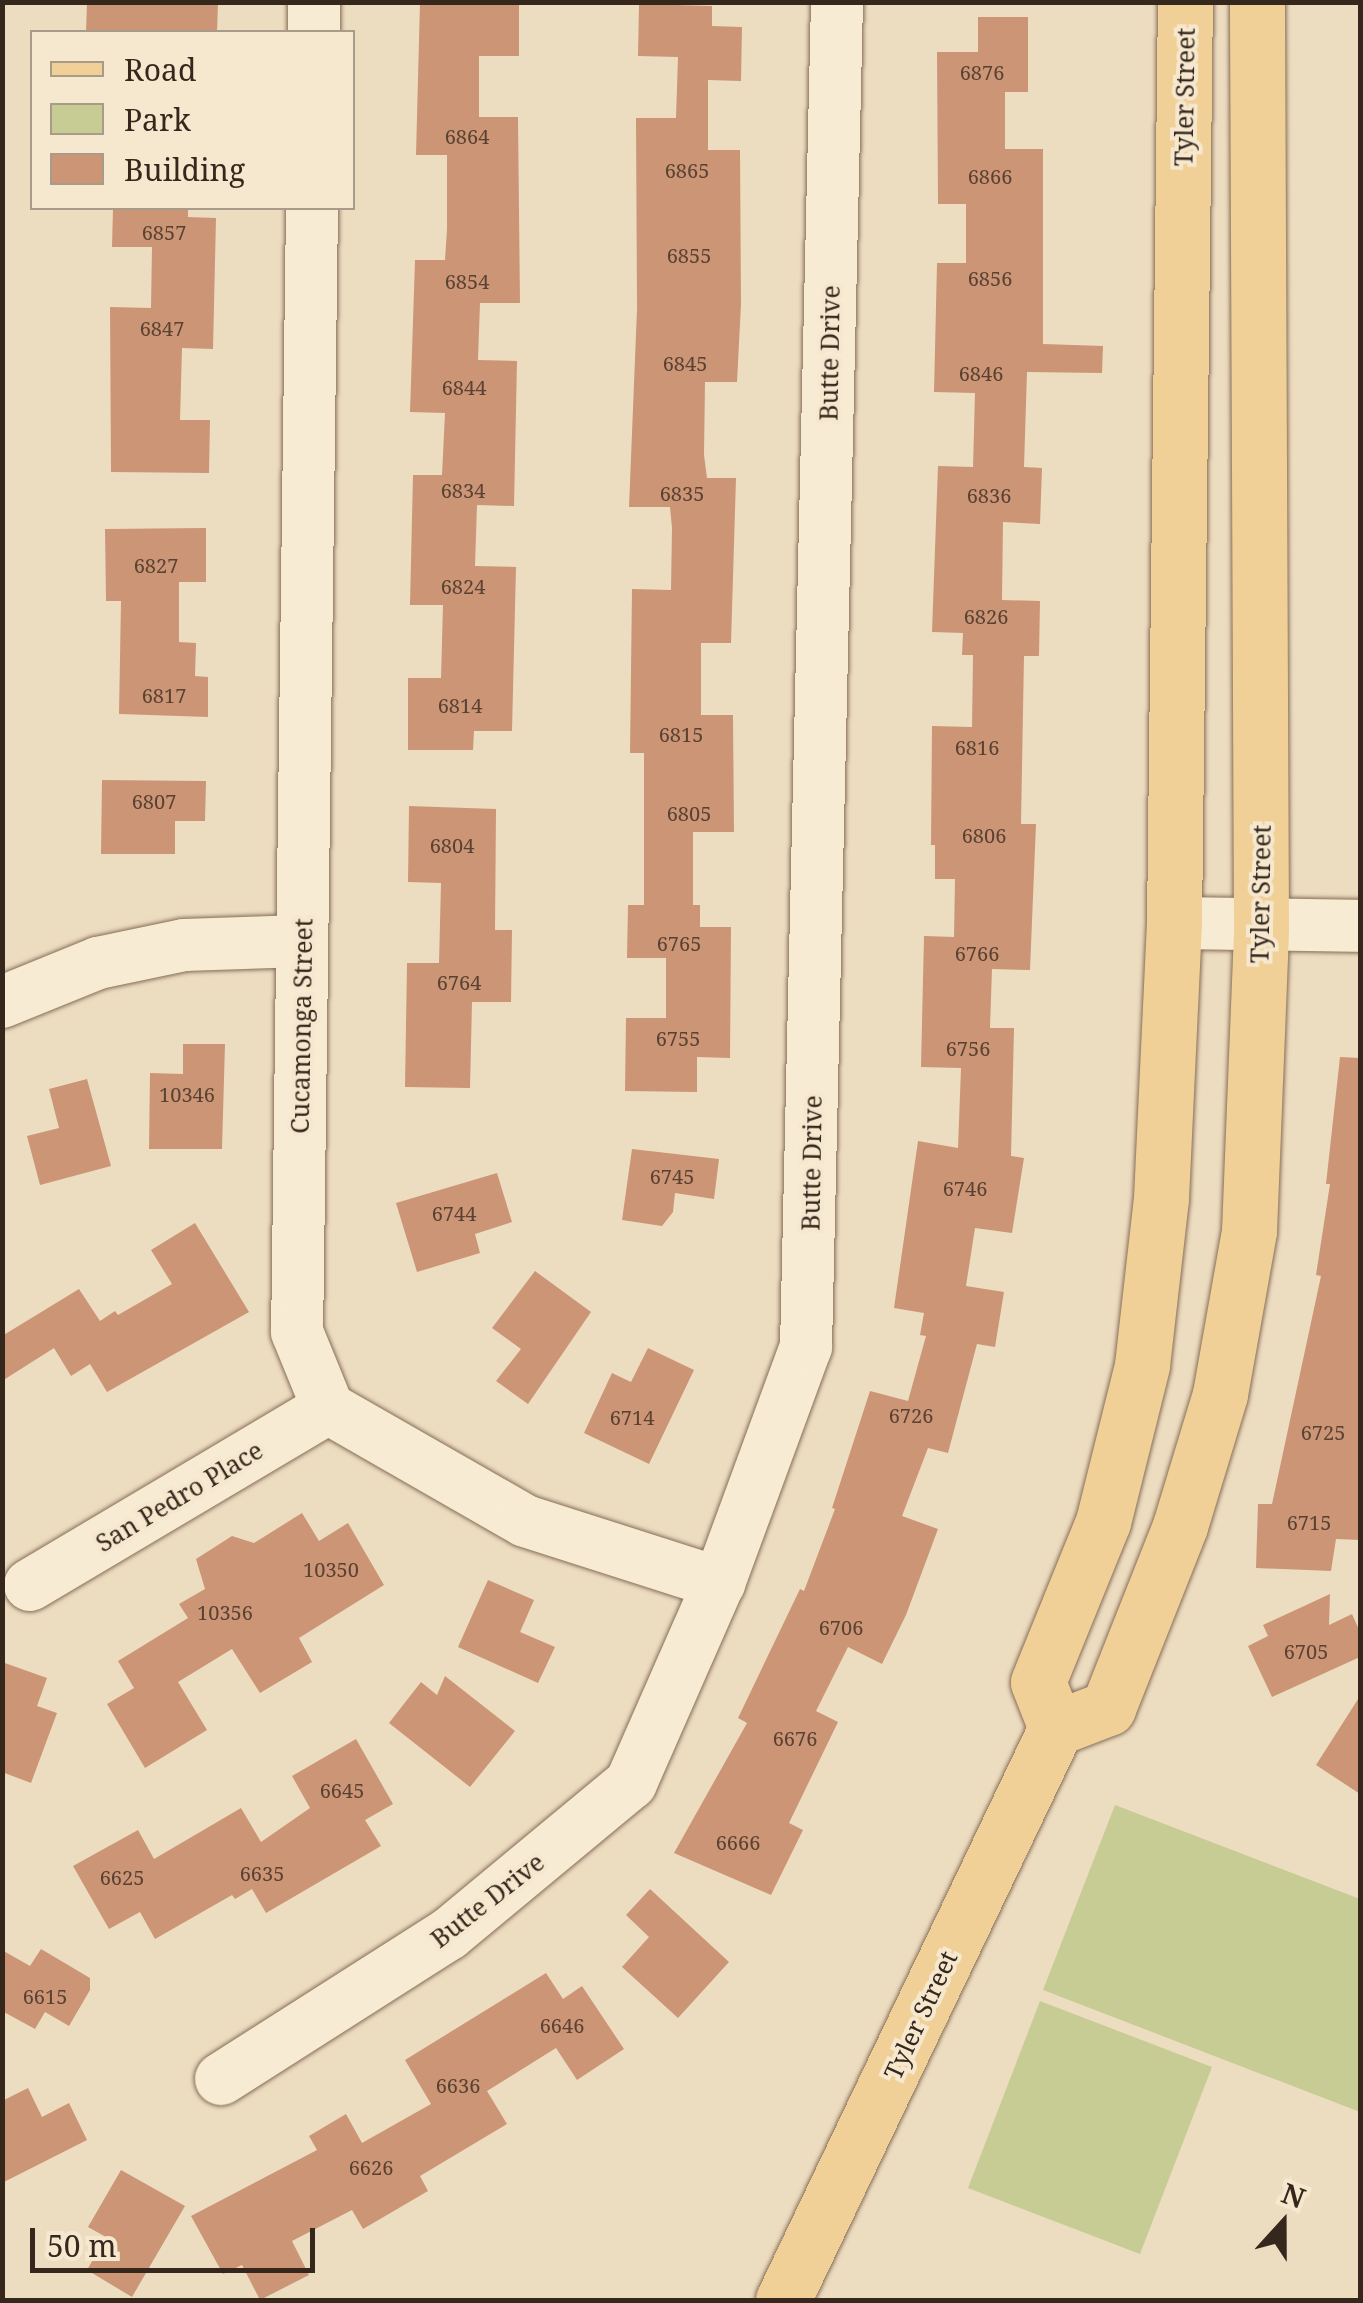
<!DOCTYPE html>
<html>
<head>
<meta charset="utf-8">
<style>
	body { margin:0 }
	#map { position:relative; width:1363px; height:2303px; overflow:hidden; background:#edddc0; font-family:"Noto Serif",serif }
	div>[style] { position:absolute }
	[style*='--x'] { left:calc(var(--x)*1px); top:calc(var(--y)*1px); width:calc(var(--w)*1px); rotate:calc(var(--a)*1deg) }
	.green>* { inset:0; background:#c7cb94 }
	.building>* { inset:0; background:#cb9576 }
	.roads { filter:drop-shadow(0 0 2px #866e58) drop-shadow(0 0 2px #866e58) }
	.minor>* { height:52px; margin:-26px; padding:0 26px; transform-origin:26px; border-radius:26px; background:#f8ebd3 }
	.major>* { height:55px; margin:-27.5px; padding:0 27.5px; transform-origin:27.5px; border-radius:27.5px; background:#f1d097 }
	span { translate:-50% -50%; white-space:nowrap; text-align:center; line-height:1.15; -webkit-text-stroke:8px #f5e8cf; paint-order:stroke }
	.number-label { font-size:20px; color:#5a4232 }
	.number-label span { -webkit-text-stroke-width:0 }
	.street-label { font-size:25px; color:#35271c }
	.frame { position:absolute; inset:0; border:5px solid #35271c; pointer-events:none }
	.legend { position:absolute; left:30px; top:30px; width:325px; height:180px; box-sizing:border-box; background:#f5e8cf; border:2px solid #a89b87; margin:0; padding:12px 18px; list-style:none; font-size:30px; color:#35271c }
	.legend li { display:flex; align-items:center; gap:20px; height:50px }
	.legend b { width:50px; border:2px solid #a89b87 }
	.north { position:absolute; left:1233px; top:2173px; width:100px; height:100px; -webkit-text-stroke:8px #f5e8cf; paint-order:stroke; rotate:21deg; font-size:28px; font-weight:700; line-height:40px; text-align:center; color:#35271c }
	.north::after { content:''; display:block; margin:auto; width:35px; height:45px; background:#35271c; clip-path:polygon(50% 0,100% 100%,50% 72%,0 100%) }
	.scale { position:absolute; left:30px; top:2228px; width:285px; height:45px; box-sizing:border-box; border:5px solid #35271c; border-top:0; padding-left:12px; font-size:30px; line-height:35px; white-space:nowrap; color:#35271c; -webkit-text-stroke:8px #f5e8cf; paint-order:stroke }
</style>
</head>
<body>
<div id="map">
	<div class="green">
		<div style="clip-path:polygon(1115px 1805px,1360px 1899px,1360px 2112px,1043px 1990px)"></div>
		<div style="clip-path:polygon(1040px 2001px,1212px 2067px,1140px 2254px,968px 2188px)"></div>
	</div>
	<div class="building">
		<div style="clip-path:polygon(87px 2px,218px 3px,217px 32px,86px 32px)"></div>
		<div style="clip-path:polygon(420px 2px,519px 3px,519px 56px,479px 56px,479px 117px,518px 117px,520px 303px,480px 303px,478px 360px,517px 361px,514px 506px,477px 505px,475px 566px,516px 567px,512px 731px,474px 731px,473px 750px,408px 750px,408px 678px,441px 678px,443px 605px,410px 605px,413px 475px,442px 475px,445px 413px,410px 412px,415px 260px,445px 260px,447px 229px,447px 155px,416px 155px)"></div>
		<div style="clip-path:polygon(639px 4px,712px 6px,712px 26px,742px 27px,741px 81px,708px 80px,708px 150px,740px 150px,741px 304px,737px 382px,705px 382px,704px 455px,707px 478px,736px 478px,731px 643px,701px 643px,701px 715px,733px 715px,734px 832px,693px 832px,693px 905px,700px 905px,700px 927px,731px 927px,730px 1058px,697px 1057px,697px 1092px,625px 1091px,626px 1018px,666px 1018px,666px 958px,627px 958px,628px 905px,644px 905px,644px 753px,630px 753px,632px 589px,671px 590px,672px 528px,670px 507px,629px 507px,637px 309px,636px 118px,676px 118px,678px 57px,638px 56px)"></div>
		<div style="clip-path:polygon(978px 17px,1028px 17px,1028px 92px,1005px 92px,1005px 149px,1043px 149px,1043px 344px,1103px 346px,1102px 373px,1027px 372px,1024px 467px,1042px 468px,1040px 524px,1003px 522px,1002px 600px,1040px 601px,1039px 656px,1024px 656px,1021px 824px,1036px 824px,1030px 970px,992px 969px,990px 1028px,1014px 1028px,1011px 1156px,1024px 1158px,1012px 1233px,975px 1228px,966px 1286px,1004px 1292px,995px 1347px,977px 1344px,948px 1453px,928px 1448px,902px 1516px,938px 1529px,906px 1615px,882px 1664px,848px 1647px,816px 1711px,838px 1722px,789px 1823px,803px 1830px,771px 1895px,674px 1853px,747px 1723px,738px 1718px,800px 1589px,804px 1591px,835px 1509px,832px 1508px,870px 1391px,908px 1401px,926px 1336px,920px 1335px,924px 1313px,894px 1308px,918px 1141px,958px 1148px,961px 1068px,921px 1067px,924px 936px,954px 937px,955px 879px,935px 879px,935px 845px,931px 845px,932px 726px,972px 727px,973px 655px,962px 655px,963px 633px,932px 632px,938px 466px,973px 467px,975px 393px,934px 392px,937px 263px,966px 263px,966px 204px,938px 204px,937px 52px,978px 52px)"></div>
		<div style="clip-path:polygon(113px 208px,188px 208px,188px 217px,216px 218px,213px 349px,182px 348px,180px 420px,210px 420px,209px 473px,111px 472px,110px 307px,151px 308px,152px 247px,112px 247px)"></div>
		<div style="clip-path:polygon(206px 528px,206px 582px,179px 582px,179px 642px,196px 643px,195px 676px,208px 677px,208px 717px,119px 714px,121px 601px,106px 601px,105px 529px)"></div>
		<div style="clip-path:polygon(102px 780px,206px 781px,205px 821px,175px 821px,175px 854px,101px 854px)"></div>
		<div style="clip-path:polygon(409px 806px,496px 809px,495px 930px,512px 930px,511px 1002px,472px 1002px,470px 1088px,405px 1087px,407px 963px,439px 963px,441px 883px,408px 882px)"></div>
		<div style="clip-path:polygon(183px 1044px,225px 1044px,222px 1149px,149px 1149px,150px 1073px,183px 1074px)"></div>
		<div style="clip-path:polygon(1340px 1057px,1360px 1058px,1360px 1540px,1336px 1539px,1331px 1571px,1256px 1568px,1258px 1504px,1272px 1504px,1321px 1276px,1316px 1275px,1330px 1184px,1326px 1184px)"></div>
		<div style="clip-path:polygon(87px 1079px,111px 1166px,40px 1185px,27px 1136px,59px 1128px,49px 1089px)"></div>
		<div style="clip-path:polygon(632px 1149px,719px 1159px,714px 1199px,675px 1193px,673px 1212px,662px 1226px,622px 1220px)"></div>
		<div style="clip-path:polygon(497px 1173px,512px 1222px,475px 1234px,480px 1253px,417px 1272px,396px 1203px)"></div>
		<div style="clip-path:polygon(195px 1223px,249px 1312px,107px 1392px,90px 1364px,71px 1376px,54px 1348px,2px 1381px,2px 1336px,79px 1289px,100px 1321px,115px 1311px,118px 1315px,172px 1284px,151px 1250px)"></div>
		<div style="clip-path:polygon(535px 1271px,591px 1312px,528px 1404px,496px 1381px,521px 1349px,492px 1328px)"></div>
		<div style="clip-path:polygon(648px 1348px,694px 1370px,649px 1464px,584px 1433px,612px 1373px,631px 1382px)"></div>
		<div style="clip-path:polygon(302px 1513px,319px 1541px,348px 1523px,384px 1585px,299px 1638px,312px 1662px,260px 1693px,232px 1649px,178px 1682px,207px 1730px,145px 1768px,107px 1704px,134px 1688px,118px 1661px,188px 1618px,179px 1604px,205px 1589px,196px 1559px,232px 1536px,254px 1543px)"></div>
		<div style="clip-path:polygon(488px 1580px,534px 1600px,520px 1632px,555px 1647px,538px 1683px,458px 1647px)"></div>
		<div style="clip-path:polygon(1330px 1594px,1329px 1625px,1352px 1614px,1360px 1632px,1360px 1657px,1272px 1697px,1248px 1646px,1268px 1636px,1263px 1625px)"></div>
		<div style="clip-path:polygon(2px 1662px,47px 1678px,37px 1706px,57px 1713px,31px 1783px,2px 1772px)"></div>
		<div style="clip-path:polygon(445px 1676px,515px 1731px,470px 1787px,389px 1723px,421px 1682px,437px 1695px)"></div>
		<div style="clip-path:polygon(1360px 1696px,1360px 1794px,1316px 1765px)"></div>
		<div style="clip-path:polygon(356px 1739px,393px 1804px,365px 1820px,381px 1846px,266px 1913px,252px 1889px,235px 1899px,232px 1895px,155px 1939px,140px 1912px,109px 1929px,73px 1866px,138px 1830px,154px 1859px,241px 1808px,261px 1842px,310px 1808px,292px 1776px)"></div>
		<div style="clip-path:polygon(650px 1889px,729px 1962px,678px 2018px,622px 1967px,649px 1937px,626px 1915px)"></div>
		<div style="clip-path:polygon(41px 1949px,90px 1978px,90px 1990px,69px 2026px,45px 2012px,35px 2029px,2px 2011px,2px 1950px,30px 1966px)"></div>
		<div style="clip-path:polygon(546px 1973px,563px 1999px,582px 1986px,624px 2049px,577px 2080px,556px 2048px,487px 2091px,507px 2124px,420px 2176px,428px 2191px,363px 2229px,352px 2210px,292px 2241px,309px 2275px,260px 2300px,242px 2265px,223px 2274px,191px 2216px,317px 2150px,309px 2136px,346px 2114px,362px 2143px,431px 2104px,405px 2060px)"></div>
		<div style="clip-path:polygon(28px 2088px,42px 2117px,69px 2103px,87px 2140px,2px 2183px,2px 2101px)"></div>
		<div style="clip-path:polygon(121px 2170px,185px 2206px,132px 2297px,87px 2270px,106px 2237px,88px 2227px)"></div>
	</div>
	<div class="roads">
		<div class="minor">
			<div style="--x:314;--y:32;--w:30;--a:-90"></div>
			<div style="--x:312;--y:208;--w:1124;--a:90.76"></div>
			<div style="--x:297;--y:1332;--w:82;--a:67.8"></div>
			<div style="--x:328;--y:1408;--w:227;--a:29.8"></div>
			<div style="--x:525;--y:1521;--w:204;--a:17.7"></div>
			<div style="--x:1174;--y:923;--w:186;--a:0.9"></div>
			<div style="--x:2;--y:1002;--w:104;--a:-22.1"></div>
			<div style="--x:98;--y:963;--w:88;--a:-11.8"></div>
			<div style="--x:184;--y:945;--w:118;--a:-1.9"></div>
			<div style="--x:30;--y:1585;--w:347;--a:-30.7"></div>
			<div style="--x:221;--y:2079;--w:270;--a:-32.5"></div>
			<div style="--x:449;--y:1934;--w:236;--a:-39.7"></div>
			<div style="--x:631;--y:1783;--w:219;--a:-66.3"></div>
			<div style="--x:719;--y:1583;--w:252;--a:-69.8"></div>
			<div style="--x:806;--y:1347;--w:1345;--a:-88.68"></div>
		</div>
		<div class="major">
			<div style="--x:1056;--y:1728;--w:49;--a:-111.4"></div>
			<div style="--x:1038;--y:1682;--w:173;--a:-67.9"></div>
			<div style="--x:1103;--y:1522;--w:162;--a:-76"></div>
			<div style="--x:1142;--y:1365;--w:168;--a:-83.5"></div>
			<div style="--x:1161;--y:1198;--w:275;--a:-87.3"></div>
			<div style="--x:1174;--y:923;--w:921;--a:-89.32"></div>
			<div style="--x:783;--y:2300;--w:634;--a:-64.49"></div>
			<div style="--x:1056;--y:1728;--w:56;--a:-21"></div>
			<div style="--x:1108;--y:1708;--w:196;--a:-68.4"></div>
			<div style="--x:1180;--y:1526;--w:138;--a:-73.1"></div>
			<div style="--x:1220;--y:1394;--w:166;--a:-79.9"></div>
			<div style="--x:1249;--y:1231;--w:305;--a:-87.7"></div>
			<div style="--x:1261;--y:926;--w:924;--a:-90.25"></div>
		</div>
	</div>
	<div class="number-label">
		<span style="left:982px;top:72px">6876</span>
		<span style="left:467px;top:136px">6864</span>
		<span style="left:687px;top:170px">6865</span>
		<span style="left:990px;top:176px">6866</span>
		<span style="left:164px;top:232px">6857</span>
		<span style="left:689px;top:255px">6855</span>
		<span style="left:990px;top:278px">6856</span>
		<span style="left:467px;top:281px">6854</span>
		<span style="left:162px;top:328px">6847</span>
		<span style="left:685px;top:363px">6845</span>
		<span style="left:981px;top:373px">6846</span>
		<span style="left:464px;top:387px">6844</span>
		<span style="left:463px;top:490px">6834</span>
		<span style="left:682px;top:493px">6835</span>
		<span style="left:989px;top:495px">6836</span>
		<span style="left:156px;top:565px">6827</span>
		<span style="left:463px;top:586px">6824</span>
		<span style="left:986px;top:616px">6826</span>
		<span style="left:164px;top:695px">6817</span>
		<span style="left:460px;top:705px">6814</span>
		<span style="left:681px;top:734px">6815</span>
		<span style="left:977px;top:747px">6816</span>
		<span style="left:154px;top:801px">6807</span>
		<span style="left:689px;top:813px">6805</span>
		<span style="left:984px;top:835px">6806</span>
		<span style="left:452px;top:845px">6804</span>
		<span style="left:679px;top:943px">6765</span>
		<span style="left:977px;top:953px">6766</span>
		<span style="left:459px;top:982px">6764</span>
		<span style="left:678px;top:1038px">6755</span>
		<span style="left:968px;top:1048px">6756</span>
		<span style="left:187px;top:1094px">10346</span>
		<span style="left:672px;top:1176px">6745</span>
		<span style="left:965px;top:1188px">6746</span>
		<span style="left:454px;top:1213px">6744</span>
		<span style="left:911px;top:1415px">6726</span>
		<span style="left:632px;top:1417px">6714</span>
		<span style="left:1323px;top:1432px">6725</span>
		<span style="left:1309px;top:1522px">6715</span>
		<span style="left:331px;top:1569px">10350</span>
		<span style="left:225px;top:1612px">10356</span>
		<span style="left:841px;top:1627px">6706</span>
		<span style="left:1306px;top:1651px">6705</span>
		<span style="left:795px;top:1738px">6676</span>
		<span style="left:342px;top:1790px">6645</span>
		<span style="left:738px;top:1842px">6666</span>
		<span style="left:262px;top:1873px">6635</span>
		<span style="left:122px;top:1877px">6625</span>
		<span style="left:45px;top:1996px">6615</span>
		<span style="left:562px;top:2025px">6646</span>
		<span style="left:458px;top:2085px">6636</span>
		<span style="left:371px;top:2167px">6626</span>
	</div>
	<div class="street-label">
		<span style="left:1184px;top:97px;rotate:-89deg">Tyler Street</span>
		<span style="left:829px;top:353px;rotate:-89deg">Butte Drive</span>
		<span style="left:1260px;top:894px;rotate:-89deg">Tyler Street</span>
		<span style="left:301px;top:1026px;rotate:-89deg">Cucamonga Street</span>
		<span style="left:811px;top:1163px;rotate:-89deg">Butte Drive</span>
		<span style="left:179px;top:1496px;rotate:-31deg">San Pedro Place</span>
		<span style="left:487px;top:1900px;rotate:-38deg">Butte Drive</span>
		<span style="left:920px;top:2015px;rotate:-65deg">Tyler Street</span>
	</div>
	<div class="frame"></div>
	<ul class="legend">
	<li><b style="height:12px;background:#f1d097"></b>Road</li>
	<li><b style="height:28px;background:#c7cb94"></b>Park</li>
	<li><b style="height:28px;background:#cb9576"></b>Building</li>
	</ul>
	<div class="north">N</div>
	<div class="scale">50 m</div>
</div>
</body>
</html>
